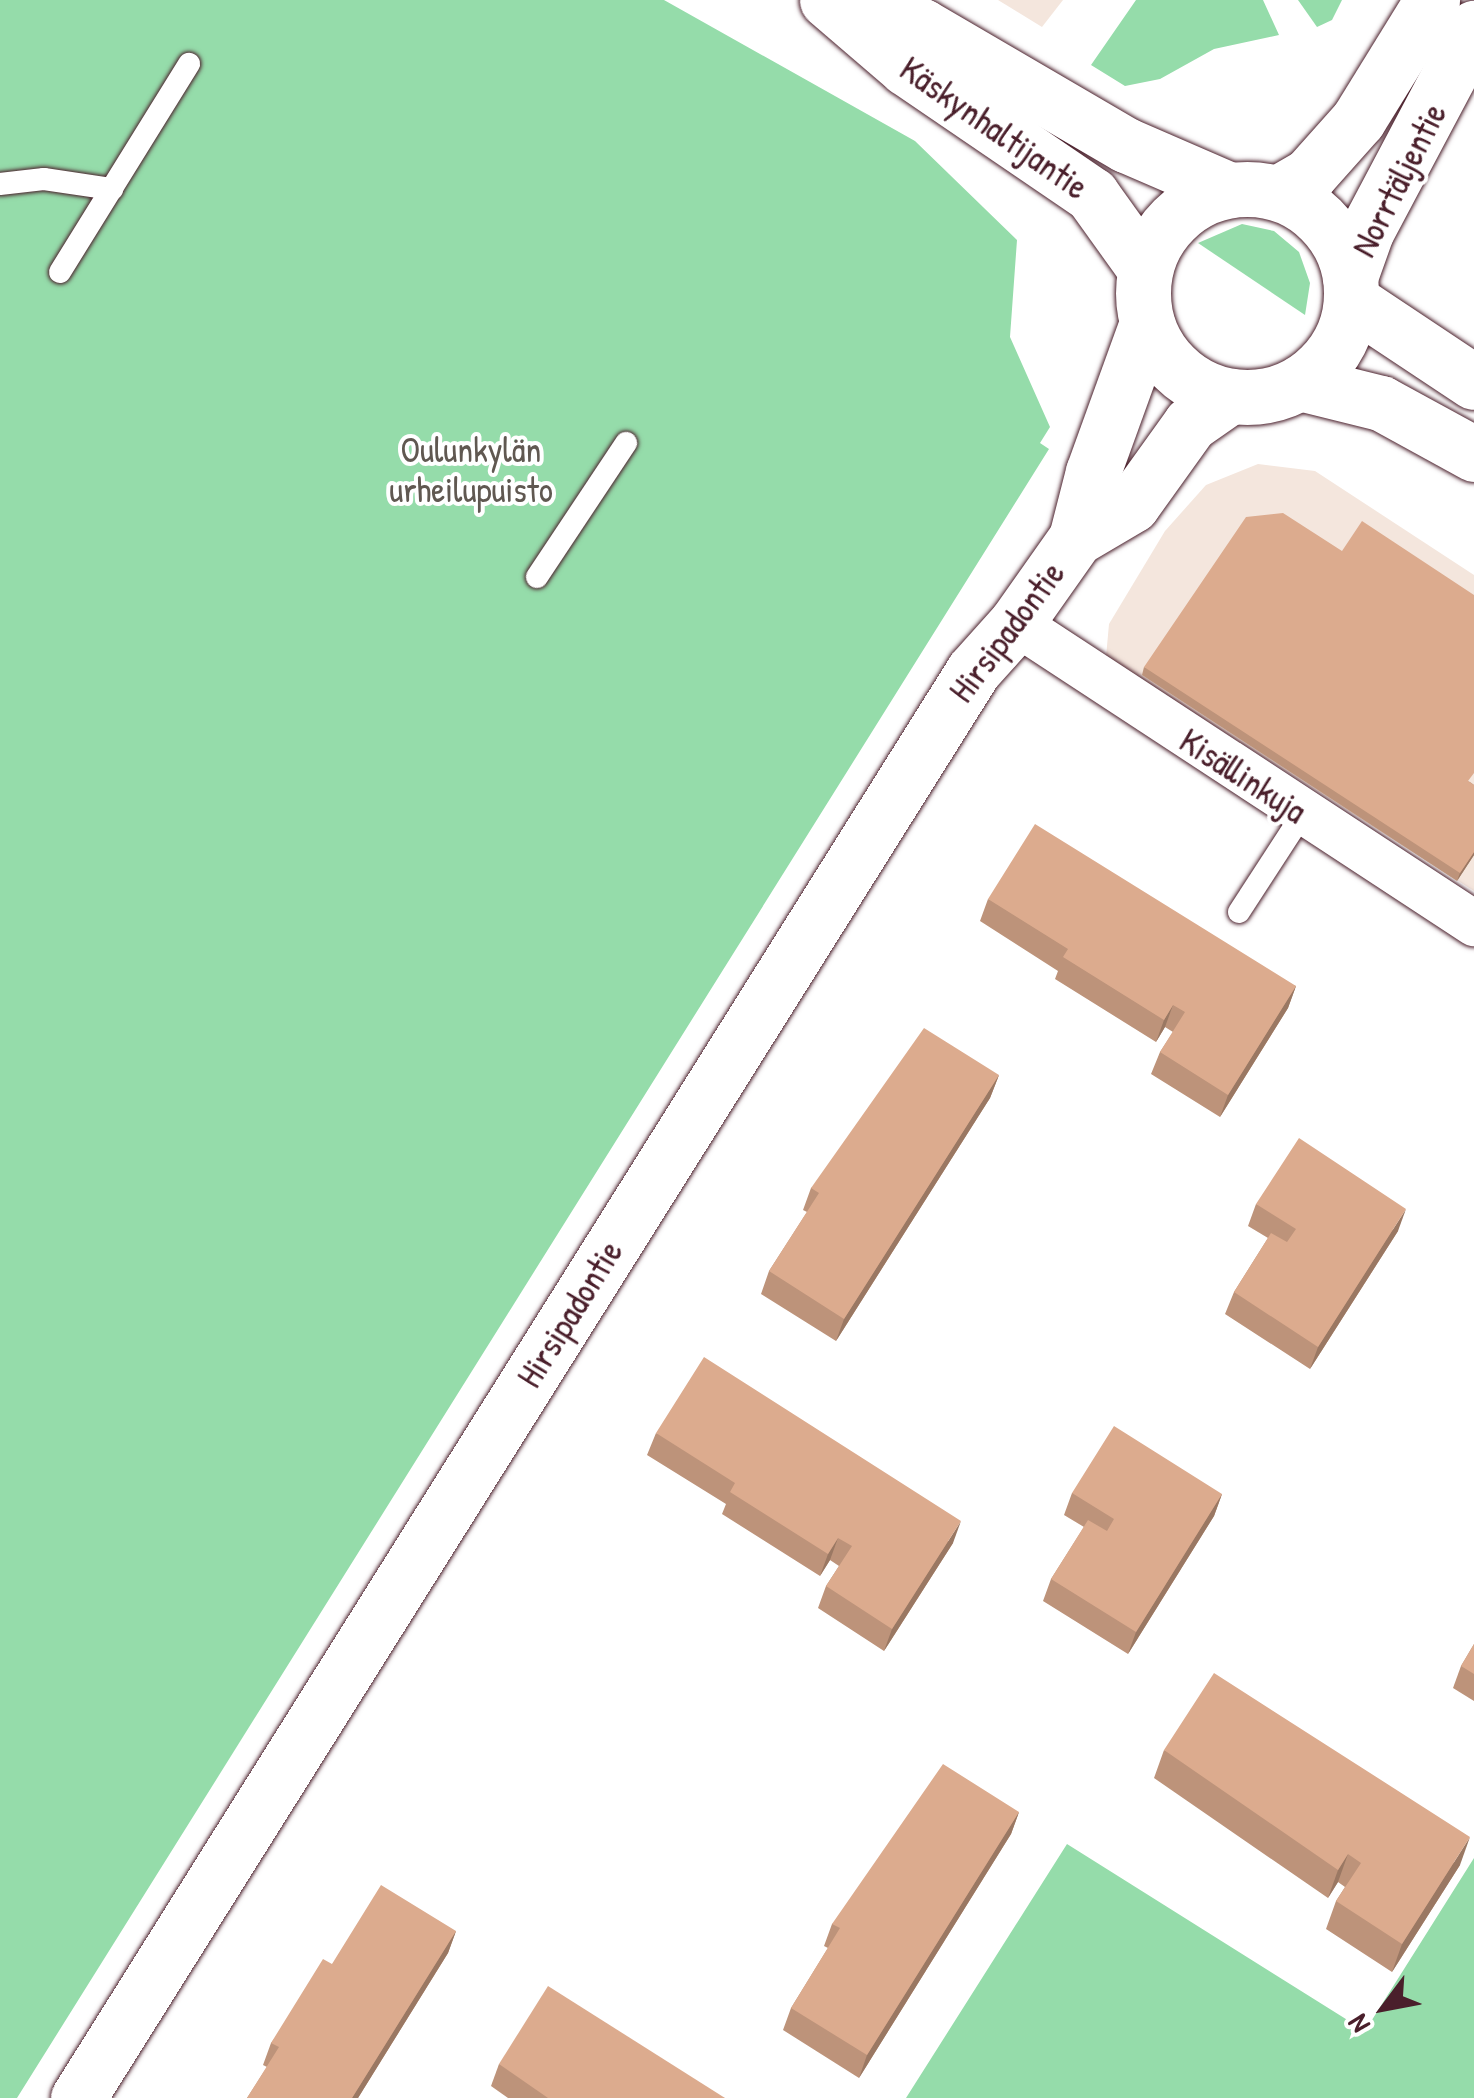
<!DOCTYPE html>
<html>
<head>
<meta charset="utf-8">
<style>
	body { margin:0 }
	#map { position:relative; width:1474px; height:2098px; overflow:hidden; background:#fff; font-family:"Patrick Hand",sans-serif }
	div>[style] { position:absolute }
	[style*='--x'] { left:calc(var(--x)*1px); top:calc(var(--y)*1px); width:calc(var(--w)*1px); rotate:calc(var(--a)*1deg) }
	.built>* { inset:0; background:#f4e6dd }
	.green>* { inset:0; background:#95dcaa }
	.roads { filter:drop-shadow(0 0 2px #4a1f2b) drop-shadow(0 0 2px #4a1f2b) }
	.service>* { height:22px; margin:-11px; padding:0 11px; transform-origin:11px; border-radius:11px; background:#fff }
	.minor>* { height:45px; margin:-22.5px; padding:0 22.5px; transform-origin:22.5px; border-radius:22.5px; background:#fff }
	.tertiary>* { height:55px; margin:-27.5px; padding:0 27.5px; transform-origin:27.5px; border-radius:27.5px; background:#fff }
	.secondary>* { height:55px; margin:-27.5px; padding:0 27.5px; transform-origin:27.5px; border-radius:27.5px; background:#fff }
	.secondary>.ring { margin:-27.5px; padding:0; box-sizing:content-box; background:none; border:55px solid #fff; border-radius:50% }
	.wall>* { inset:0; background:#bd937a }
	.shaded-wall>* { inset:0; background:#9a7863 }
	.building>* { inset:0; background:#dcab8e }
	span { translate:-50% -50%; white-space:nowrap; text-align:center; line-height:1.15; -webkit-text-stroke:8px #fff; paint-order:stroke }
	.street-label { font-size:35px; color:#4a1f2b }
	.park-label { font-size:35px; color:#605851 }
	.north { position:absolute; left:1334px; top:1958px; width:100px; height:100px; -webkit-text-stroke:8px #fff; paint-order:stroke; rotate:238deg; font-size:28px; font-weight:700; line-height:40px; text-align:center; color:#4a1f2b }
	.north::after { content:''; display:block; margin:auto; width:35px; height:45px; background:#4a1f2b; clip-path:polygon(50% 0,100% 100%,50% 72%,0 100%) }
</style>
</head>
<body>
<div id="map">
	<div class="built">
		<div style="clip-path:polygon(998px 0,1063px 0,1042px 27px)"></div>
		<div style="clip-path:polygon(1258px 464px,1315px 471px,1474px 575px,1474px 891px,1106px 657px,1109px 624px,1165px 531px,1206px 485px)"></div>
	</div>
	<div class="green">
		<div style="clip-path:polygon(0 0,664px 0,915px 141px,1017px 240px,1010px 337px,1050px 427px,1040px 443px,1049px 449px,17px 2098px,0 2098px)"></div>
		<div style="clip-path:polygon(1136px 0,1263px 0,1279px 35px,1214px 49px,1160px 79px,1125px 86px,1091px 65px)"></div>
		<div style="clip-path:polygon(1298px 0,1342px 0,1332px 20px,1317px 27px)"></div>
		<div style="clip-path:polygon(1242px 224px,1274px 231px,1299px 252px,1310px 283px,1305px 315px,1198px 243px)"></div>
		<div style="clip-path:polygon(1067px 1844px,1365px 2031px,1474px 1858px,1474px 2098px,906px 2098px)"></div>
	</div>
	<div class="roads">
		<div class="service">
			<div style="--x:0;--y:184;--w:44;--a:-6.5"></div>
			<div style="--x:44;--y:179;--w:69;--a:8.4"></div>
			<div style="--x:60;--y:272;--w:245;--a:-58.2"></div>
			<div style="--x:537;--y:577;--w:161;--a:-56.4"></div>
			<div style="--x:1239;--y:912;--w:116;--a:-57"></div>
		</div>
		<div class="minor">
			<div style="--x:1016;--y:623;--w:548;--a:33.23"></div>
		</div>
		<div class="tertiary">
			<div style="--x:1278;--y:193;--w:36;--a:-30"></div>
			<div style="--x:1309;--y:175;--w:74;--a:-48.3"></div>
			<div style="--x:1358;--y:120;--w:141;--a:-58.3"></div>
			<div style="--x:1350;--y:277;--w:48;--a:-70.4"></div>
			<div style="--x:1366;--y:232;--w:231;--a:-62.1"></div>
			<div style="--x:1076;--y:538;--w:65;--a:-30.5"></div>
			<div style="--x:1132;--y:505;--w:100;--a:-54.4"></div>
			<div style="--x:1190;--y:424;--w:49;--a:-35"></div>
			<div style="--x:78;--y:2098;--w:1684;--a:-57.9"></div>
			<div style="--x:973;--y:671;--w:64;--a:-48.1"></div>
			<div style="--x:1016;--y:623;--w:104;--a:-54.8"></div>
			<div style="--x:1076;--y:538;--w:68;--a:-75.6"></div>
			<div style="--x:1093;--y:472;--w:158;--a:-70.1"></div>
		</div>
		<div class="secondary">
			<div style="--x:827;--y:0;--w:104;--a:40.7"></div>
			<div style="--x:906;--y:68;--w:225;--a:34.3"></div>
			<div style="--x:1092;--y:195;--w:91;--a:54.4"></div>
			<div style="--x:860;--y:0;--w:67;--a:22.8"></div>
			<div style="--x:922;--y:26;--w:236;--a:30.3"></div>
			<div style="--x:1126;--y:145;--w:113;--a:23.4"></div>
			<div class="ring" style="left:1143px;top:189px;width:153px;height:153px"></div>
			<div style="--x:1352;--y:301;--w:146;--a:33.6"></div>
			<div style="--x:1300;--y:383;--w:83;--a:13.9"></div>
			<div style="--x:1381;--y:403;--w:106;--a:28.7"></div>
		</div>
	</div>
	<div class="wall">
		<div style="clip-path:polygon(1144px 667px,1470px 782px,1474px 785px,1474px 855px,1457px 881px,1142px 675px)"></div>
		<div style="clip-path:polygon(988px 899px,1296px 986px,1288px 1008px,1220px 1117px,1151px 1074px,1160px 1052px,1173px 1032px,1165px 1027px,1156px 1042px,1055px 979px,1058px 971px,980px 921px)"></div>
		<div style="clip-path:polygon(999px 1075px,990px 1098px,836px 1341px,761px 1294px,769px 1271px,807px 1212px,803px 1210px,811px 1188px)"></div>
		<div style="clip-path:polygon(1256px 1204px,1398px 1231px,1310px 1369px,1225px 1314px,1234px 1292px,1268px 1238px,1248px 1226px)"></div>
		<div style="clip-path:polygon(656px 1433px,953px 1543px,884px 1651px,818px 1608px,826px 1586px,839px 1566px,830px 1560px,820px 1576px,722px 1514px,726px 1504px,647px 1455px)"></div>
		<div style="clip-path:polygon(1072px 1493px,1222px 1494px,1214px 1516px,1128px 1654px,1043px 1601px,1051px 1579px,1084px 1527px,1064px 1515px)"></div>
		<div style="clip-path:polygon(1474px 1644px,1474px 1701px,1453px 1688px,1461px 1666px)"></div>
		<div style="clip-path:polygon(1164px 1750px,1460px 1865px,1392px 1972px,1326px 1929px,1336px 1901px,1345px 1887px,1338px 1882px,1328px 1898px,1154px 1778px)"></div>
		<div style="clip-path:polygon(1019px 1812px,1011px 1834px,859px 2078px,783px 2030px,791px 2008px,828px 1948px,824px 1946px,832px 1924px)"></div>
		<div style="clip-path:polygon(456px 1931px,448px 1953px,358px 2098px,247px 2098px,267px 2067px,263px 2065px,271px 2043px,332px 1964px)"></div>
		<div style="clip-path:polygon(499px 2064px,725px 2098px,508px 2098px,491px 2086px)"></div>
	</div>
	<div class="shaded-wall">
		<div style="clip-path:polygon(1474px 852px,1474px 855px,1457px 881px,1460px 873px)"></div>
		<div style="clip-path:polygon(1296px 986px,1288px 1008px,1220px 1117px,1228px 1095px)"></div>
		<div style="clip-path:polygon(1173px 1005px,1165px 1027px,1156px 1042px,1164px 1020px)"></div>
		<div style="clip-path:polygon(999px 1075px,990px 1098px,836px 1341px,844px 1319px)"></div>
		<div style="clip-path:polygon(1406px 1209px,1398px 1231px,1310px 1369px,1318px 1347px)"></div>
		<div style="clip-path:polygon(1222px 1494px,1214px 1516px,1128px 1654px,1136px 1632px)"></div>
		<div style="clip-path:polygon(961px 1521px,953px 1543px,884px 1651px,892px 1629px)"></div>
		<div style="clip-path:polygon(838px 1538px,830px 1560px,820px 1576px,828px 1554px)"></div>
		<div style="clip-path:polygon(1019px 1812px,1011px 1834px,859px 2078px,867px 2055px)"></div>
		<div style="clip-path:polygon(1470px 1837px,1460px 1865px,1392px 1972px,1402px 1944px)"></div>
		<div style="clip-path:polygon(1348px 1854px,1338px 1882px,1328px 1898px,1338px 1870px)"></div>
		<div style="clip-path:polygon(456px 1931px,448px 1953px,358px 2098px,352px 2098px)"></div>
	</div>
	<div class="building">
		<div style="clip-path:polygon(1283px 513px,1342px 551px,1362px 521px,1474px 595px,1474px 773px,1468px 781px,1474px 785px,1474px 852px,1460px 873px,1144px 667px,1246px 517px)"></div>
		<div style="clip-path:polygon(1035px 824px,1296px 986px,1228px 1095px,1160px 1052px,1185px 1012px,1173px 1005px,1164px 1020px,1063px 957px,1068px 949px,988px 899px)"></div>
		<div style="clip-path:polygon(924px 1028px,999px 1075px,844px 1319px,769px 1271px,819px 1193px,811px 1188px)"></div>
		<div style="clip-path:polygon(1299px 1138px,1406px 1209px,1318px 1347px,1234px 1292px,1271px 1233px,1287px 1242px,1296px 1229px,1256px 1204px)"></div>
		<div style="clip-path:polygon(704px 1357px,961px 1521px,892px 1629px,826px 1586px,852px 1546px,838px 1538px,828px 1554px,730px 1492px,735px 1483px,656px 1433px)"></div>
		<div style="clip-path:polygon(1114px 1426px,1222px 1494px,1136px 1632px,1051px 1579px,1088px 1520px,1107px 1531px,1114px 1519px,1072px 1493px)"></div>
		<div style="clip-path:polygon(1474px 1644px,1474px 1674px,1461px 1666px)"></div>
		<div style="clip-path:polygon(1214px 1673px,1470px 1837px,1402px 1944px,1336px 1901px,1361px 1863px,1348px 1854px,1338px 1870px,1164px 1750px)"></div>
		<div style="clip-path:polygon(943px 1764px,1019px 1812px,867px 2055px,791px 2008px,840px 1928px,832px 1924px)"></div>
		<div style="clip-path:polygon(381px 1885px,456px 1931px,352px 2098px,247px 2098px,279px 2047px,271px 2043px,323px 1959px,332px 1964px)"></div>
		<div style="clip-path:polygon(548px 1986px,725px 2098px,548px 2098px,499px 2064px)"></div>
	</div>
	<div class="street-label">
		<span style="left:994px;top:128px;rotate:35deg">Käskynhaltijantie</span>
		<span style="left:1399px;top:180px;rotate:-63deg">Norrtäljentie</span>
		<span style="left:1007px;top:632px;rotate:-53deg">Hirsipadontie</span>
		<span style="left:1243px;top:776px;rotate:33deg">Kisällinkuja</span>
		<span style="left:570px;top:1314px;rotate:-58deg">Hirsipadontie</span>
	</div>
	<div class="park-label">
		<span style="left:471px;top:470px">Oulunkylän<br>urheilupuisto</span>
	</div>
	<div class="north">N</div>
</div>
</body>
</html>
